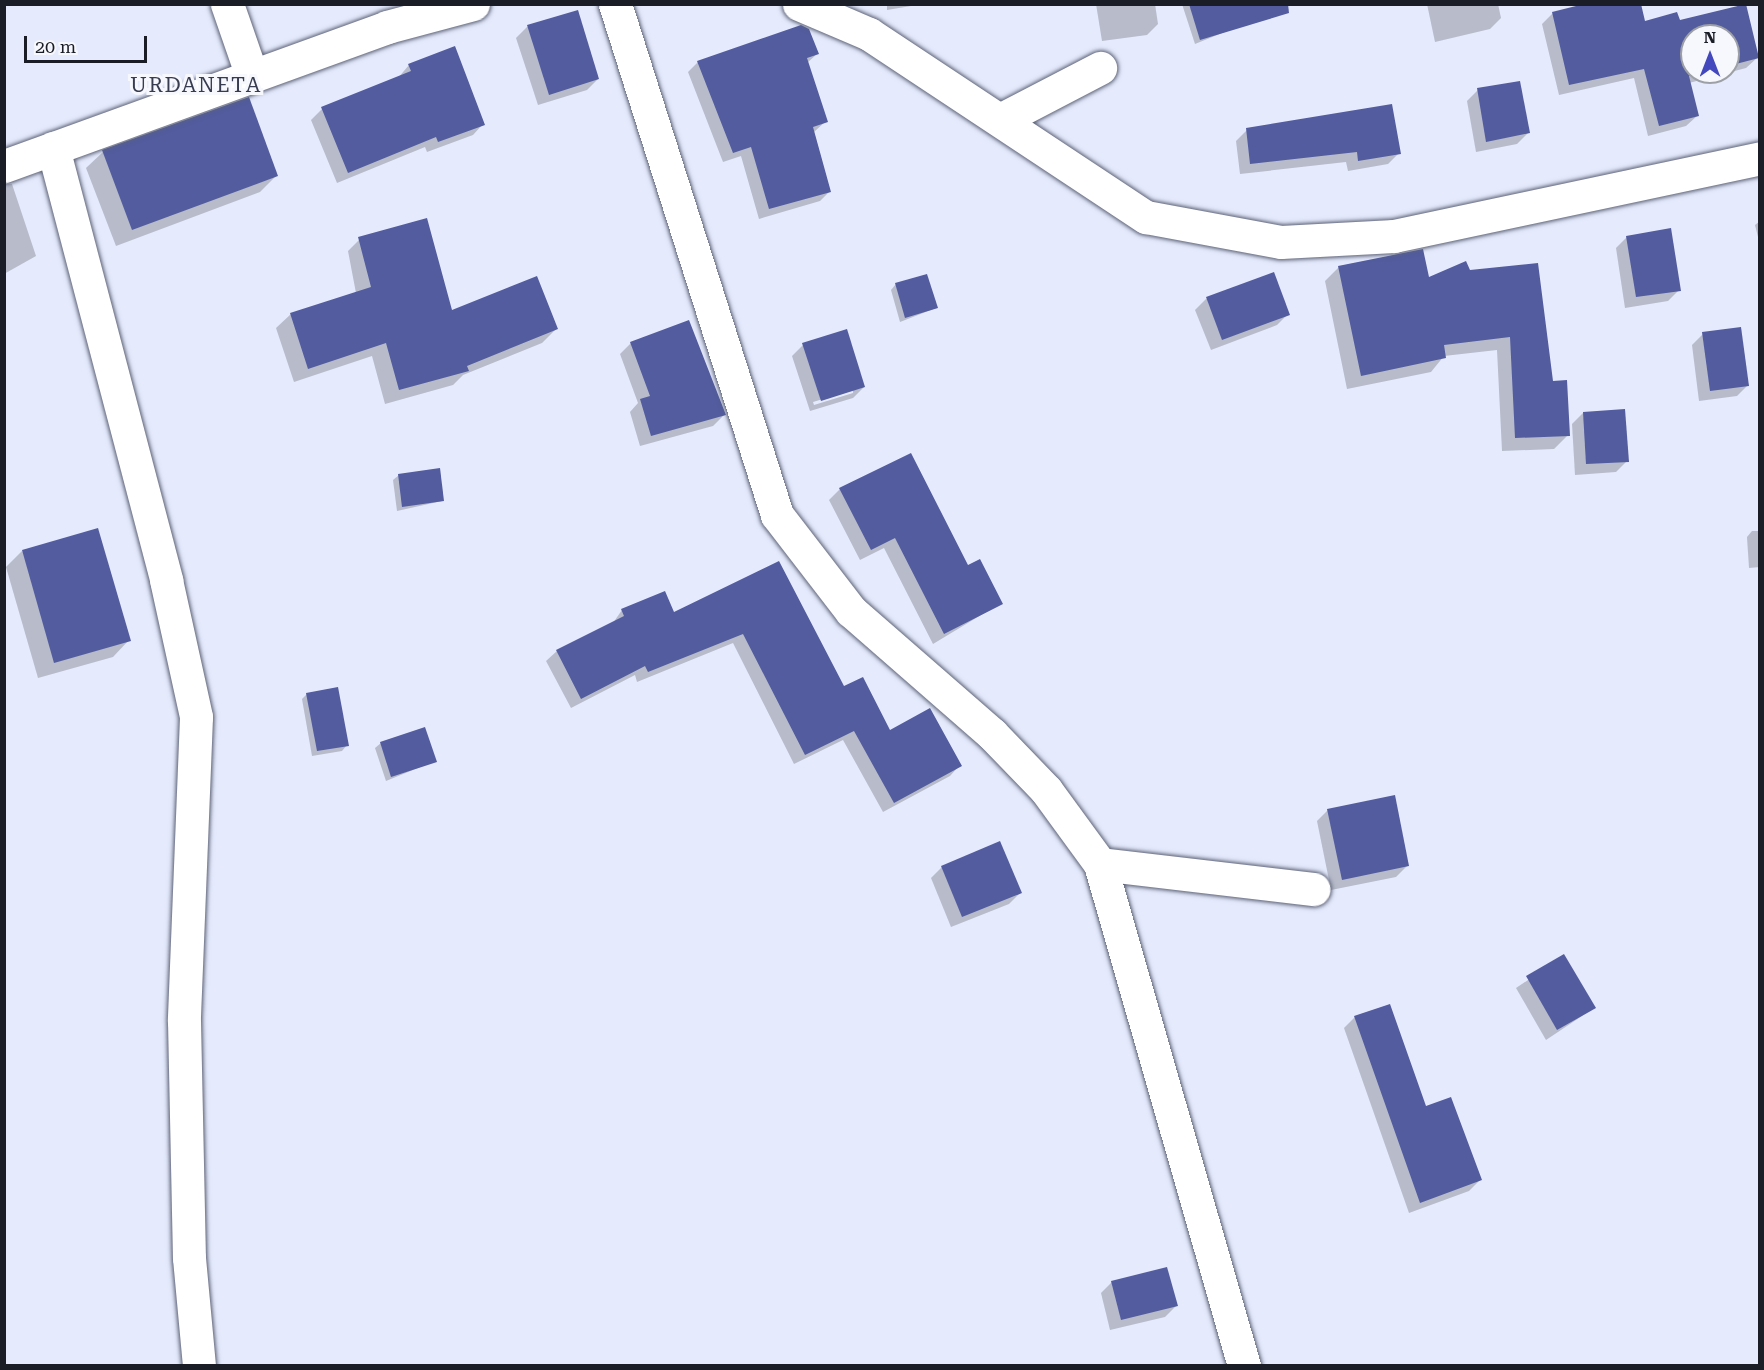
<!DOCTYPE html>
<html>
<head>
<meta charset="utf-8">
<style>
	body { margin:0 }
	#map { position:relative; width:1764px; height:1370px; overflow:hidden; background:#e5eafd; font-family:"Roboto Serif",serif }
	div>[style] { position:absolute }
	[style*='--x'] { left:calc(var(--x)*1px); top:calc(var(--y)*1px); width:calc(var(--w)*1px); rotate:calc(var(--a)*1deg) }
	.shadow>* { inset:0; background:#0003 }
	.building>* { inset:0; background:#525c9e }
	.roads { filter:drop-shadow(0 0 2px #5d6277) drop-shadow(0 0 2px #5d6277) }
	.minor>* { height:33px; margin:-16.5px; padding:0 16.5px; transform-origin:16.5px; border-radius:16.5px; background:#fff }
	span { translate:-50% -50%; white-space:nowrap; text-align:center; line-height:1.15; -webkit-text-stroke:6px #f6f8fd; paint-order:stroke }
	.quarter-label { font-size:21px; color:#383c50; letter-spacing:1.5px }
	.frame { position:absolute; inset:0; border:6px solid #1b1d26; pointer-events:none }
	.north { position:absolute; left:1680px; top:24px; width:60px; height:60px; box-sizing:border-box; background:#f6f8fd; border:2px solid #9ea0a7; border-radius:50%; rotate:0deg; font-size:16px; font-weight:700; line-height:24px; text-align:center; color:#1b1d26 }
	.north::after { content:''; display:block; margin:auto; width:21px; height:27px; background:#4348bd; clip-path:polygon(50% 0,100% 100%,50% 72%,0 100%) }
	.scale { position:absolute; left:24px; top:36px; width:123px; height:27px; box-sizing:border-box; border:3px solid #1b1d26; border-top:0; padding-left:8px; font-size:18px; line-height:21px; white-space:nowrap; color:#1b1d26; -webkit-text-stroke:4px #f6f8fd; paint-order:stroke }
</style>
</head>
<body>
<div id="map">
	<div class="shadow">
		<div style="clip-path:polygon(887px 4px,923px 4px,887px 10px)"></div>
		<div style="clip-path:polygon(1096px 4px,1155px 4px,1158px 24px,1147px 35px,1102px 41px)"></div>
		<div style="clip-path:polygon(1182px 4px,1224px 4px,1232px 29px,1195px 44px)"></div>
		<div style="clip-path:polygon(1427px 4px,1498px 4px,1501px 18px,1490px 29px,1435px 42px)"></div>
		<div style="clip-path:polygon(evenodd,1744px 5px,1757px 58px,1746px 68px,1689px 83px,1697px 116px,1686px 126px,1648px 136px,1634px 78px,1559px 95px,1542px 24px,1553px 13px,1644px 23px,1679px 22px,1744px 5px,1692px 36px,1728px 36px,1728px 72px,1692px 72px,1692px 36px)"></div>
		<div style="clip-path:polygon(577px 12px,598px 79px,587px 90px,538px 105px,516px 38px,527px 27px)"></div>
		<div style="clip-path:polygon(817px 54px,807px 63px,826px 121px,814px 132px,830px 191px,820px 201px,759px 219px,741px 156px,723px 162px,688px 72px,698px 62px)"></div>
		<div style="clip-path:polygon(409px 65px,483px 124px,473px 135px,427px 152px,425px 147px,337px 183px,311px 120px,322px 109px,398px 78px)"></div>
		<div style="clip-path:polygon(1478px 90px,1528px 133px,1517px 144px,1476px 152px,1467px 101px)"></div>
		<div style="clip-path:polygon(248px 99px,277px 175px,260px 192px,116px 246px,86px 168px,103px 152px)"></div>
		<div style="clip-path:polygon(1247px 130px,1399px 153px,1388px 164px,1348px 171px,1346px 162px,1240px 174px,1236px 141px)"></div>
		<div style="clip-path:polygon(4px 184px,12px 184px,36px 256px,4px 274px)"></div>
		<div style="clip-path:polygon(1760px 221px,1760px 245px,1755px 225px)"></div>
		<div style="clip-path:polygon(362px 237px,451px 312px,556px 329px,542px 343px,463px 375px,453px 385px,385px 404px,372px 356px,294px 382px,276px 328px,291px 314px,356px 293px,348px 251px)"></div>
		<div style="clip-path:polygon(1627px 237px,1679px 290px,1668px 301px,1625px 308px,1616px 248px)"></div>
		<div style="clip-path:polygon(1339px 267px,1428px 279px,1469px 271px,1551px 383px,1568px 435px,1554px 449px,1502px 451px,1497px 350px,1444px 356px,1431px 372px,1347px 389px,1325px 281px)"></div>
		<div style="clip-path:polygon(1273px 274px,1288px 314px,1277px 325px,1211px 350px,1195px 310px,1206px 299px)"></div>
		<div style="clip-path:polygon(896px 284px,936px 308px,900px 322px,891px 290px)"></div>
		<div style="clip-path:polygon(1703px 334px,1748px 385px,1737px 396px,1699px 401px,1692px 345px)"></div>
		<div style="clip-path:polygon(631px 343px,724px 415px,713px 426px,640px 446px,630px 412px,638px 403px,620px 354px)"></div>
		<div style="clip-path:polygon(evenodd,803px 345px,864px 387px,853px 398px,810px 411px,792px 356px,803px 345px,853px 390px,853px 393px,814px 405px,813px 402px,853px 390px)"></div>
		<div style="clip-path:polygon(1583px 413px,1627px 461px,1616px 472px,1575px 475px,1572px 424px)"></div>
		<div style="clip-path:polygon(399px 475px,442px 501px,397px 511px,393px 480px)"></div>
		<div style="clip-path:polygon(840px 489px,968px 567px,1001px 603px,933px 644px,884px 548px,860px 560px,829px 500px)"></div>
		<div style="clip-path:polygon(1752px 531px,1760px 531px,1760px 567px,1749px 568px,1747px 537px)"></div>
		<div style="clip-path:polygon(22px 551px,129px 640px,113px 657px,38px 678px,6px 567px)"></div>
		<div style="clip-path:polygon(779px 563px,844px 688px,890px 732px,960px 765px,950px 776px,883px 812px,843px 740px,794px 764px,733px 643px,637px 682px,635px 675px,571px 708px,546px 661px,557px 651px,613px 623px,622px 610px,674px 614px)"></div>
		<div style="clip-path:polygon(307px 694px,347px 745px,342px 751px,312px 756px,302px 699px)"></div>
		<div style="clip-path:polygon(381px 743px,435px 761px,386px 781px,375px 748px)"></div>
		<div style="clip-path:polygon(1328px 810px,1407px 866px,1396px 877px,1331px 890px,1317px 821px)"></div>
		<div style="clip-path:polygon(942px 867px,1020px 893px,1009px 904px,951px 927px,931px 878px)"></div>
		<div style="clip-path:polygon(1564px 956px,1594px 1008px,1546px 1040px,1516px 988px)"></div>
		<div style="clip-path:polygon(1355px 1017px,1480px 1180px,1469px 1191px,1409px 1213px,1344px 1028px)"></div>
		<div style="clip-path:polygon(1112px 1282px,1176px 1306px,1165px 1317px,1110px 1330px,1101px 1293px)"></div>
	</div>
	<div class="building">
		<div style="clip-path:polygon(1189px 4px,1288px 4px,1289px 13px,1200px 40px)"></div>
		<div style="clip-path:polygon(1584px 4px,1641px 4px,1645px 21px,1677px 12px,1680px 20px,1746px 4px,1759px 58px,1728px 66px,1728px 36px,1692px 36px,1692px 72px,1703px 72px,1689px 76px,1699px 116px,1659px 126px,1644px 69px,1569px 85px,1552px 12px)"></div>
		<div style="clip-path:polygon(578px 10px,599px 79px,549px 95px,527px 25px)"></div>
		<div style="clip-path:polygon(801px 25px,809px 29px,819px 54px,807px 58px,828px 122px,813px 127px,831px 192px,769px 209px,751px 147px,733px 153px,697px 61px)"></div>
		<div style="clip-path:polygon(455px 46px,485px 125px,438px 142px,436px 137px,348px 173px,321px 107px,411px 71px,408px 64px)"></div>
		<div style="clip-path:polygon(1520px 81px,1530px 133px,1486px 142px,1477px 88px)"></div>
		<div style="clip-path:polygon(249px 97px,278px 176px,132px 230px,102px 150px)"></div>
		<div style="clip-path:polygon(1392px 104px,1401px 154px,1358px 161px,1357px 152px,1250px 164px,1246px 128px)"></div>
		<div style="clip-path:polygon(427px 218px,452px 310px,537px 276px,558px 329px,467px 366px,469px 371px,399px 390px,386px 343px,308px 369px,290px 313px,371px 287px,358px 237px)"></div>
		<div style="clip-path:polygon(1671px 228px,1681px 291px,1636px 297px,1626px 236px)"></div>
		<div style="clip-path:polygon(1423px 249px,1429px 277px,1466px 261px,1470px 270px,1538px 263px,1553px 381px,1567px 380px,1570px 436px,1515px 438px,1510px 337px,1444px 345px,1446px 358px,1361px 376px,1338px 266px)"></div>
		<div style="clip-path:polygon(1274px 272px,1290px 315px,1222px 340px,1206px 297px)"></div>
		<div style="clip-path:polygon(927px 274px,938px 308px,905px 318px,895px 283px)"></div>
		<div style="clip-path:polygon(689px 320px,726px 415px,651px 436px,640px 399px,650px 396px,630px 342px)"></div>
		<div style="clip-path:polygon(1741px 327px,1749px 386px,1710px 391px,1702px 332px)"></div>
		<div style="clip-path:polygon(847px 329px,865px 387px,821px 401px,802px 343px)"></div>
		<div style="clip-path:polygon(1625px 409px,1629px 462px,1586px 464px,1583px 412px)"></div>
		<div style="clip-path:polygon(911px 453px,968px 565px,980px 559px,1003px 604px,944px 634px,895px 538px,871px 550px,839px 488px)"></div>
		<div style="clip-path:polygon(440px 468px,444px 501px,402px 507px,398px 474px)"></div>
		<div style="clip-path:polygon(98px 528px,131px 641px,54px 663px,22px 550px)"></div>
		<div style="clip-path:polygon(779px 561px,844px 686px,863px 677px,890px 730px,930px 708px,962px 766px,894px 803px,854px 731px,805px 755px,743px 634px,648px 672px,645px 666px,581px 699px,556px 650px,624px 616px,621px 609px,665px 591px,674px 612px)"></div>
		<div style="clip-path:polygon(338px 687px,349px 746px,317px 751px,306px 693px)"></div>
		<div style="clip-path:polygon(425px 727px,437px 762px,391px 777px,380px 742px)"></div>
		<div style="clip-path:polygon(1395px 795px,1409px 866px,1342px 880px,1327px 809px)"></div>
		<div style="clip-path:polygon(1000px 841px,1022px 893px,962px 917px,941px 866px)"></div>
		<div style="clip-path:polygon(1564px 954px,1596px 1008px,1557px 1030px,1526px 976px)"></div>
		<div style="clip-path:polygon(1390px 1004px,1426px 1106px,1451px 1097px,1482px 1180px,1420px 1203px,1354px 1016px)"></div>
		<div style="clip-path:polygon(1167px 1267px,1178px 1306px,1121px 1320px,1111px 1281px)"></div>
	</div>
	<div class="roads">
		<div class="minor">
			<div style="--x:227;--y:4;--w:76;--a:70.9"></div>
			<div style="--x:615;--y:4;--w:536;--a:72.41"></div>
			<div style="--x:777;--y:515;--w:121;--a:52.4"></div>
			<div style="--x:851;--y:611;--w:187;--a:41.1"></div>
			<div style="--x:992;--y:734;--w:78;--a:46"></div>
			<div style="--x:1046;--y:790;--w:92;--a:53.9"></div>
			<div style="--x:1100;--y:864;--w:522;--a:73.99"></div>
			<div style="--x:799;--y:4;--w:76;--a:23.2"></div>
			<div style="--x:869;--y:34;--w:332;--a:33.5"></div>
			<div style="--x:1146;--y:217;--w:137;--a:10.5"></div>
			<div style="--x:1281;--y:242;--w:113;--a:-3"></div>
			<div style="--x:1394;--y:236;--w:374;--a:-12"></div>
			<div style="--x:1000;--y:120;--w:113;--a:-27.5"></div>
			<div style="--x:53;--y:148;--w:447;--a:75.3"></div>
			<div style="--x:166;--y:580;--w:140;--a:77.6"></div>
			<div style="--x:196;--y:717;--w:304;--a:92.3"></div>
			<div style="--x:184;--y:1021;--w:237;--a:88.8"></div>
			<div style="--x:189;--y:1258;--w:108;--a:84.7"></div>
			<div style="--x:4;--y:166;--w:407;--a:-19.9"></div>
			<div style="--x:387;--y:27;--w:89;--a:-15"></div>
			<div style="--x:1100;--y:864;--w:215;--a:6.7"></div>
		</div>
	</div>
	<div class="quarter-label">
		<span style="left:196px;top:85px">URDANETA</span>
	</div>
	<div class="frame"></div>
	<div class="north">N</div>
	<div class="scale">20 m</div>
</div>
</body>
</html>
